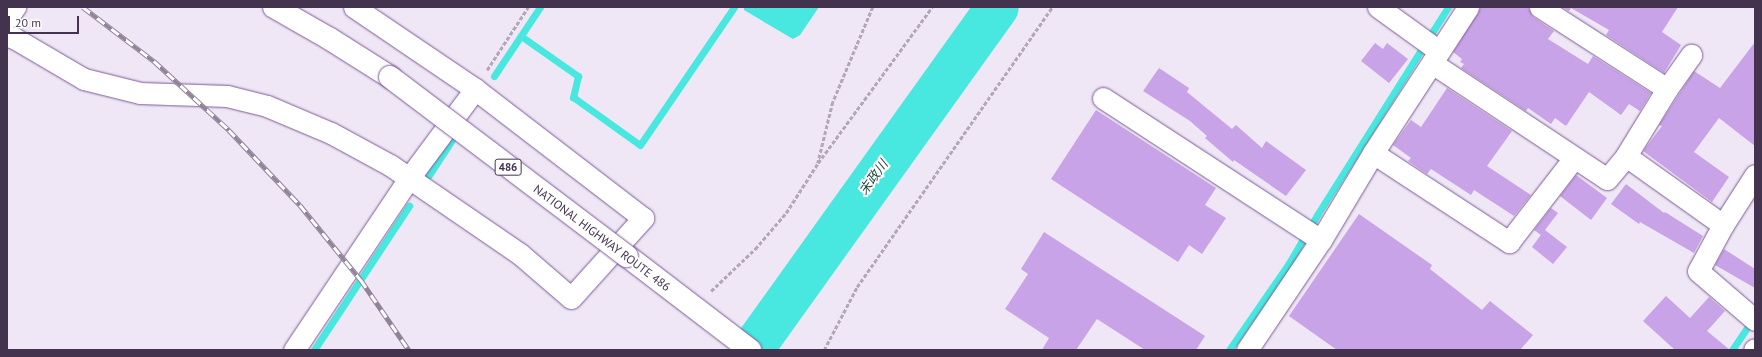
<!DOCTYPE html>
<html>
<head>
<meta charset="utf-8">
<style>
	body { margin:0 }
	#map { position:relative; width:1762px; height:357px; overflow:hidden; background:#efe7f5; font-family:"PT Sans","Noto Sans JP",sans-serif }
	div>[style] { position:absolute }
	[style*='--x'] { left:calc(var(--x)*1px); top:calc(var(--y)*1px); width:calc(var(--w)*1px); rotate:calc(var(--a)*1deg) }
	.water>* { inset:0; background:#48e7df }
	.stream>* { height:7px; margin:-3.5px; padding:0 3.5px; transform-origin:3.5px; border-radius:3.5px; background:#48e7df }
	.river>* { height:43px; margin:-21.5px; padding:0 21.5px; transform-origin:21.5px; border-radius:21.5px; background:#48e7df }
	.building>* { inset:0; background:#c9a3e7 }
	.path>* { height:2.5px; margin-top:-1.25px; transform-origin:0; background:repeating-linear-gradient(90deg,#b2a7ba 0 4px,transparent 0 6px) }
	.roads { filter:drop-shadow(0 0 1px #7d5998) drop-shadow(0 0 1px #7d5998) }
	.street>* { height:21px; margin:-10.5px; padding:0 10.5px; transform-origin:10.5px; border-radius:10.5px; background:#fff }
	.highway>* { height:22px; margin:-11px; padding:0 11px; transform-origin:11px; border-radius:11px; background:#fff }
	.rail>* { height:4.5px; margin-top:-2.25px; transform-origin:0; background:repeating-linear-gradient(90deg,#fff 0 9px,#908399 0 18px); box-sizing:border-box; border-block:1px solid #908399 }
	.bridges { filter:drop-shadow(0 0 1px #7d5998) drop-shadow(0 0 1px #7d5998) }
	.highway-bridge>* { height:22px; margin:-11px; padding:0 11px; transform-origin:11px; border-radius:11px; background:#fff }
	span { translate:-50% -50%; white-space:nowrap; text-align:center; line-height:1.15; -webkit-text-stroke:4px #fff; paint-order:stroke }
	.shield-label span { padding:1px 3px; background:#fff; border:1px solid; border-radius:3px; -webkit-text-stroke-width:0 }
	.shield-label { font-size:11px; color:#43334f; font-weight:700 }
	.street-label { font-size:12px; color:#43334f }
	.water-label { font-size:13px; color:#21423f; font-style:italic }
	.frame { position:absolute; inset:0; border:8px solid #43334f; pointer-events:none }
	.scale { position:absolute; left:8px; top:16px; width:71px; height:18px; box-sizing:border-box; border:2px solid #43334f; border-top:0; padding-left:5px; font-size:12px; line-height:14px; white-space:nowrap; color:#43334f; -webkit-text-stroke:3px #fff; paint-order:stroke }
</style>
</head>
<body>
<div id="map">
	<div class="water">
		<div style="clip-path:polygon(744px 7px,819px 7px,800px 35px,793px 39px,744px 10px)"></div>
	</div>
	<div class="stream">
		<div style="--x:521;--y:36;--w:70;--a:35.1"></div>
		<div style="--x:578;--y:76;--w:22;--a:103"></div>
		<div style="--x:573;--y:97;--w:82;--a:35.6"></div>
		<div style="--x:640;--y:145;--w:167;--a:-55.7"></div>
		<div style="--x:494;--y:76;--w:83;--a:-56.3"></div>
		<div style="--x:429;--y:175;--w:42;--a:-56.7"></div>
		<div style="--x:314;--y:350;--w:173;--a:-56.6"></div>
		<div style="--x:1229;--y:350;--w:106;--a:-55.4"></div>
		<div style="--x:1289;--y:263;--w:56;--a:-59.7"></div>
		<div style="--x:1317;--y:215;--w:246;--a:-57.8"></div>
		<div style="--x:1732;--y:350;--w:36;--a:-56"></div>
	</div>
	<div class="river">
		<div style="--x:751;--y:350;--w:422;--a:-54.4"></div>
	</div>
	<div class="building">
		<div style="clip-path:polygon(1481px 7px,1528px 7px,1533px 17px,1554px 31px,1548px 39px,1588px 64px,1593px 56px,1651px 93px,1640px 111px,1629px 104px,1621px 115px,1589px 92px,1566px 126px,1555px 118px,1551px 124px,1528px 108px,1526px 111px,1461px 68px,1464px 64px,1460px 62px,1462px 59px,1453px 52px)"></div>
		<div style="clip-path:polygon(1562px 7px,1678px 7px,1662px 32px,1681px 45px,1664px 73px,1606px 35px,1609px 30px,1571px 8px,1569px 11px)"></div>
		<div style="clip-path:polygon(1755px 42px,1755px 146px,1719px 118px,1694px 152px,1729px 177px,1712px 202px,1643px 151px,1662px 126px,1659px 125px,1694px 71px,1720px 88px)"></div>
		<div style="clip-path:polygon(1375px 43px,1383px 49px,1387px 43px,1408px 59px,1389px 83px,1361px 61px)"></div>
		<div style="clip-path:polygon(1159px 68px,1189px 88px,1187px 92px,1232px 129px,1236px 125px,1262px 148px,1266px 141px,1306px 170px,1286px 196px,1234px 160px,1233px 162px,1205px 138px,1207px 136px,1190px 121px,1143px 91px)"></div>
		<div style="clip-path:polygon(1447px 88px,1512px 131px,1487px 166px,1531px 195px,1514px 216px,1474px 190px,1471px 195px,1431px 169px,1427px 174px,1408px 161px,1411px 158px,1393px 145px,1411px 120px,1421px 127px)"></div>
		<div style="clip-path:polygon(1096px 110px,1216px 188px,1205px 205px,1226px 218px,1202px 254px,1189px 245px,1178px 262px,1051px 179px)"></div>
		<div style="clip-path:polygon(1576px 175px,1607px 198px,1591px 220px,1560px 196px)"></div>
		<div style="clip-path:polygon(1626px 184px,1664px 213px,1665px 212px,1703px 236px,1694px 253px,1640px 222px,1639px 224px,1611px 204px)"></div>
		<div style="clip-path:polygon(1551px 208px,1558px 213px,1545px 230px,1567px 247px,1553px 264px,1532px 247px,1543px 232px,1541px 235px,1534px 230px)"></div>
		<div style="clip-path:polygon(1359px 214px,1432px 265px,1430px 269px,1482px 310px,1490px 301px,1533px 335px,1520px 350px,1337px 350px,1289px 316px)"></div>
		<div style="clip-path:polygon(1044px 232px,1205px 336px,1196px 350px,1145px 350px,1097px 319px,1076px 350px,1042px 350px,1049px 338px,1005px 309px,1028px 274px,1021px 269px)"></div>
		<div style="clip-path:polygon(1724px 249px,1755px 269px,1755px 288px,1715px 265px)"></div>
		<div style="clip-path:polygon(1666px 296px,1690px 318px,1709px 297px,1725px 311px,1707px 331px,1730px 350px,1675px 350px,1643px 321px)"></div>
	</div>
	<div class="path">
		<div style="--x:873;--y:7;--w:103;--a:112.8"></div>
		<div style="--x:833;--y:102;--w:63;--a:103.8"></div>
		<div style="--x:818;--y:163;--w:193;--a:-53.8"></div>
		<div style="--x:487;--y:70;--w:75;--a:-56.9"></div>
		<div style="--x:711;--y:291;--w:61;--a:-43.7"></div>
		<div style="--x:755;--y:249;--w:48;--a:-49.3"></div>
		<div style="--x:786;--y:213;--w:59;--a:-57.4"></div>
		<div style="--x:824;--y:350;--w:71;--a:-62.4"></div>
		<div style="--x:857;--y:287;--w:341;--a:-55.1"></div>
	</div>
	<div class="roads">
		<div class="street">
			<div style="--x:1378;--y:7;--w:75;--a:35.8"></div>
			<div style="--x:1540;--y:7;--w:151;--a:32.8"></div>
			<div style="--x:1667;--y:89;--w:79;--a:121.5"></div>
			<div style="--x:1626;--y:156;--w:119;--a:35.4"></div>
			<div style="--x:1723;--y:225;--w:52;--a:118.5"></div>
			<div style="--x:1698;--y:271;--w:75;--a:40.7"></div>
			<div style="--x:7;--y:18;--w:14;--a:-54"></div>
			<div style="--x:7;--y:36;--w:7;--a:16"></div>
			<div style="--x:14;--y:38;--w:81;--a:30.4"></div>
			<div style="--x:84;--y:79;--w:58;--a:14"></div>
			<div style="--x:140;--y:93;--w:87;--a:2"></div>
			<div style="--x:227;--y:96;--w:41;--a:14"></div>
			<div style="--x:267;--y:106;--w:69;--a:22.9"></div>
			<div style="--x:331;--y:133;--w:67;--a:28.5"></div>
			<div style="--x:390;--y:165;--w:158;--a:34.4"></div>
			<div style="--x:520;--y:254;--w:67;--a:40.8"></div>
			<div style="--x:571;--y:298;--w:108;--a:-48"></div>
			<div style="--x:643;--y:218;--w:212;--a:-142.5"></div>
			<div style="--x:475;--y:89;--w:146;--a:-145.9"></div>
			<div style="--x:1432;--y:63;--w:210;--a:33.5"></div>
			<div style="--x:1607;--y:179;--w:30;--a:-50"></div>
			<div style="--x:1667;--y:89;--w:42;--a:-54.8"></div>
			<div style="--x:1103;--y:98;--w:260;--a:33.1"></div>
			<div style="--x:1373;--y:153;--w:163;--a:33.2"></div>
			<div style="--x:1509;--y:242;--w:106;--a:-52.3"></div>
			<div style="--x:1723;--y:225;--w:59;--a:-57.4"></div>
			<div style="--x:294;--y:350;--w:207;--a:-56.2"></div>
			<div style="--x:409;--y:178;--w:111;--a:-53.4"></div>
			<div style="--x:1247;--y:350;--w:133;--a:-56.1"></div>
			<div style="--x:1321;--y:240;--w:101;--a:-59.1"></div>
			<div style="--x:1373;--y:153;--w:174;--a:-56.9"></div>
			<div style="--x:1754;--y:350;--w:1;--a:-45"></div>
		</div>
		<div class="highway">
			<div style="--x:274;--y:7;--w:64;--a:29.7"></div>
			<div style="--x:330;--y:39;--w:71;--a:32.3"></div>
			<div style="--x:627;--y:256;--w:155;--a:37.4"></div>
		</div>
	</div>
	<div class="rail">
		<div style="--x:83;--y:7;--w:89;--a:37.3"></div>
		<div style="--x:154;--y:61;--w:102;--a:42.6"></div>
		<div style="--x:229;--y:130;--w:103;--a:46.6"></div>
		<div style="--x:300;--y:205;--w:97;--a:50.9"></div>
		<div style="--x:361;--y:280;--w:85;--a:55.6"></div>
	</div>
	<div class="bridges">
		<div class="highway-bridge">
			<div style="--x:390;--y:77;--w:297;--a:37.1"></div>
		</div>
	</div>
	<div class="shield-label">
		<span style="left:508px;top:167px">486</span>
	</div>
	<div class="street-label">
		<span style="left:602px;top:238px;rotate:37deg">NATIONAL HIGHWAY ROUTE 486</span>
	</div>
	<div class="water-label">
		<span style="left:874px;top:178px;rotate:-54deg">末政川</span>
	</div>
	<div class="frame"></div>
	<div class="scale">20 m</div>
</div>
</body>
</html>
